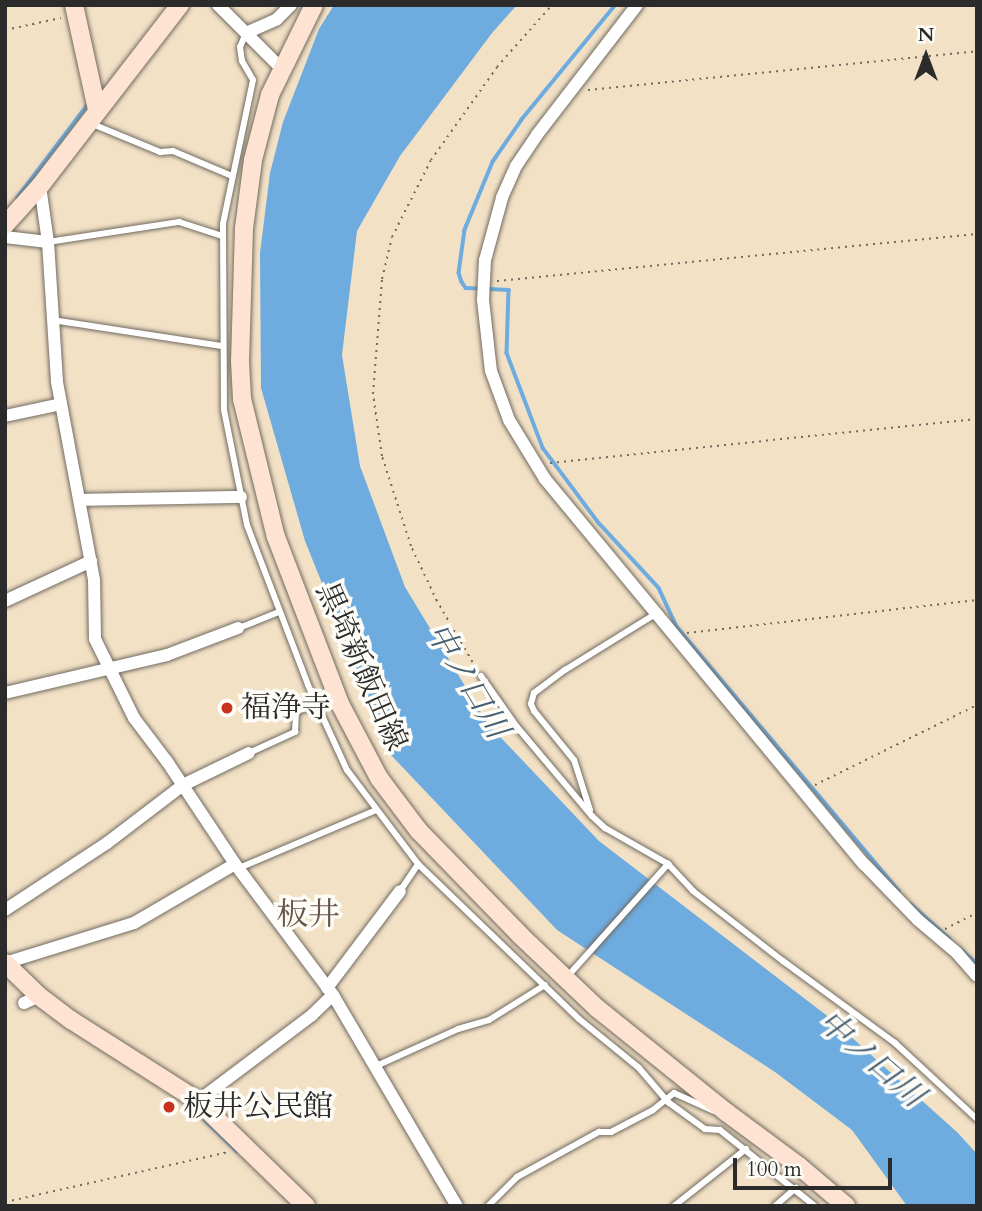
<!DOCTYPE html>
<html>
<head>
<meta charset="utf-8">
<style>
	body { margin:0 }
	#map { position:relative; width:982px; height:1211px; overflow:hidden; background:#f3e1c6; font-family:Cardo,"Noto Serif JP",serif }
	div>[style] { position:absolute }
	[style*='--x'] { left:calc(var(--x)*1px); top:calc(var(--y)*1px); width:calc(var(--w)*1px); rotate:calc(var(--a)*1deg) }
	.water>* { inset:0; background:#6eace0 }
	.stream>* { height:3.5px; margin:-1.75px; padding:0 1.75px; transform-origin:1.75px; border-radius:1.75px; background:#6eace0 }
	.path>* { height:2px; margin-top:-1px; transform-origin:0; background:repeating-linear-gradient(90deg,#716b61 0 2px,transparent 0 7px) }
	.roads { filter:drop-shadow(0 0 2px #716b61) drop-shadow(0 0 2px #716b61) }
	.lane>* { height:6px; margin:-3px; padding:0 3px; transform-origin:3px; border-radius:3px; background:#fff }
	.street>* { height:12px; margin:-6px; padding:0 6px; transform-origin:6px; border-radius:6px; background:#fff }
	.secondary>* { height:18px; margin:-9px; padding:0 9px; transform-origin:9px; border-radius:9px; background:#fee3d2 }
	.dots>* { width:19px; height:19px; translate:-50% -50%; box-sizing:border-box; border:4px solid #fdfcf7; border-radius:50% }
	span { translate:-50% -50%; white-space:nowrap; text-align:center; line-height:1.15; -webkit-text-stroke:7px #fdfcf7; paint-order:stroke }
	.street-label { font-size:30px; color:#2b2b2b }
	.poi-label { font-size:30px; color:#2b2b2b }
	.left { translate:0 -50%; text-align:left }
	.water-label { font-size:32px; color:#465f73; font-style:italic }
	.neighbourhood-label { font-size:32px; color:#68554c }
	.frame { position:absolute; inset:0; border:7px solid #2b2b2b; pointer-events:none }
	.north { position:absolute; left:891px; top:21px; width:70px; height:70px; -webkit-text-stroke:5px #fdfcf7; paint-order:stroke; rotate:0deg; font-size:19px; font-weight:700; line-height:28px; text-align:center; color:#2b2b2b }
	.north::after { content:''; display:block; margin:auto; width:24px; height:32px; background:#2b2b2b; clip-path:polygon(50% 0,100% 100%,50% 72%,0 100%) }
	.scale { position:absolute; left:733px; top:1158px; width:159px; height:32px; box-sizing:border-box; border:4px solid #2b2b2b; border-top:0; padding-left:9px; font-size:21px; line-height:24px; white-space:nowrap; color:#2b2b2b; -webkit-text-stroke:5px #fdfcf7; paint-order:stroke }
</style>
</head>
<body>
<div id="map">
	<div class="water">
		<div style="clip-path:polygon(334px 5px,517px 5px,492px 33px,400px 156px,357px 231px,342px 355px,360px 466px,405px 587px,488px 724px,599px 841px,830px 1018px,958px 1133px,977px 1154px,977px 1206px,907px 1206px,852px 1130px,775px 1072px,557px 930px,391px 755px,305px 541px,261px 388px,260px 253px,270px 173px,283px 122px,319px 29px)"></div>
	</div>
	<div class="stream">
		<div style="--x:616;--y:5;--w:149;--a:129.3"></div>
		<div style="--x:522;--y:120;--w:51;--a:124.6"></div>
		<div style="--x:493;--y:162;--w:74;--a:112.4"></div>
		<div style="--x:465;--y:230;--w:43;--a:97.9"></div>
		<div style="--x:459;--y:273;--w:9;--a:72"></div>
		<div style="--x:462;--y:282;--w:7;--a:56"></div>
		<div style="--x:466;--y:288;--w:43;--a:2.7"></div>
		<div style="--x:509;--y:290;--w:63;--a:91.8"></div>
		<div style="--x:507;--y:353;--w:102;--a:69.2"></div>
		<div style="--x:543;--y:448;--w:94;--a:53.3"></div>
		<div style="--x:599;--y:523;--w:88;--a:47.3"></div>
		<div style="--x:659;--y:588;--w:43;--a:65.2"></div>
		<div style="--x:677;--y:627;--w:345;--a:49.9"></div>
		<div style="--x:17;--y:198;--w:118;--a:-52.9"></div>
		<div style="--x:911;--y:904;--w:52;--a:41.9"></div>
		<div style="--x:961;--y:949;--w:22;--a:43"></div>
		<div style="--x:205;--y:1120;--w:45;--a:44.1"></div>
	</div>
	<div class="path">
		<div style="--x:5;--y:30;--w:57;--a:-12.1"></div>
		<div style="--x:588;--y:90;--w:391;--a:-5.7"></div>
		<div style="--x:497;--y:281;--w:482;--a:-5.6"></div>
		<div style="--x:550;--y:463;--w:429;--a:-5.9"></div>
		<div style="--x:687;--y:633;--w:292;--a:-6.5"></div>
		<div style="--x:476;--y:668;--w:78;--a:-120.2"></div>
		<div style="--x:437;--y:601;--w:61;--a:-115.3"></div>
		<div style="--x:411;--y:546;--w:95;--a:-107.9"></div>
		<div style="--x:382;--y:456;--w:63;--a:-98.3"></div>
		<div style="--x:373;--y:394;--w:115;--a:-85.5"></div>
		<div style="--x:382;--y:279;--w:43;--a:-76.6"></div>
		<div style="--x:392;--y:237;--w:86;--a:-63.1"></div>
		<div style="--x:431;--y:160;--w:114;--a:-54.6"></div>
		<div style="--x:497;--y:67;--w:83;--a:-48.4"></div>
		<div style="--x:815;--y:785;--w:181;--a:-26.3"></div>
		<div style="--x:945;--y:929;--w:36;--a:-27"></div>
		<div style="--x:5;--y:1202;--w:229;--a:-12.6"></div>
	</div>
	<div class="roads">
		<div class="lane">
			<div style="--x:246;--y:33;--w:15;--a:113"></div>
			<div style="--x:240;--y:47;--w:14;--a:82"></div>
			<div style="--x:242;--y:61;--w:22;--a:60"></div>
			<div style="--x:253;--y:80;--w:147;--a:101.8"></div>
			<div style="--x:223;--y:224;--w:186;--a:89.7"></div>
			<div style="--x:224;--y:410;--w:117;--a:78.7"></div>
			<div style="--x:247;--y:525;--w:171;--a:69.1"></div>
			<div style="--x:308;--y:685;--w:94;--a:65.4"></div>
			<div style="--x:347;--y:770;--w:118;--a:52.9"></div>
			<div style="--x:418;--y:864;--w:223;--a:43.9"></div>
			<div style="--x:579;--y:1019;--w:77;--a:39.2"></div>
			<div style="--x:639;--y:1068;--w:45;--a:49.5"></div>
			<div style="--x:668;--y:1102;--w:46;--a:36.1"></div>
			<div style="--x:705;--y:1129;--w:15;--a:4"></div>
			<div style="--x:720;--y:1130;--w:122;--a:38.7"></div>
			<div style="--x:90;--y:123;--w:76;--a:22.5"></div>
			<div style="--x:160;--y:152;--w:13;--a:-4"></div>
			<div style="--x:173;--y:151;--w:64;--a:23"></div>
			<div style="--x:48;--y:242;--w:133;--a:-8.7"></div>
			<div style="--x:179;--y:222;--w:45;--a:18"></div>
			<div style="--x:52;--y:320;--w:172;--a:8.7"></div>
			<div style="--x:239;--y:628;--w:43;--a:-21.8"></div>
			<div style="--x:481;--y:676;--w:62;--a:54.8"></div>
			<div style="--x:517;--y:727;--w:116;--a:49.9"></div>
			<div style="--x:592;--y:816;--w:18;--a:43"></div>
			<div style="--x:605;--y:828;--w:73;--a:29.7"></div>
			<div style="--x:668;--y:864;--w:37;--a:47"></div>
			<div style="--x:693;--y:891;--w:114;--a:37.9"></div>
			<div style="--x:783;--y:961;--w:139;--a:36.2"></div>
			<div style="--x:895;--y:1043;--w:112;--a:42.8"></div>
			<div style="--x:249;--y:753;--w:51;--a:-24.5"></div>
			<div style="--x:295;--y:732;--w:21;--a:-87"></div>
			<div style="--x:296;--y:711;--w:22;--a:-16"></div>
			<div style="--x:590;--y:810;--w:52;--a:-107.7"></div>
			<div style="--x:574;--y:760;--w:63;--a:-129.2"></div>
			<div style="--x:534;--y:711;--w:8;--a:-113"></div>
			<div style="--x:531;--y:704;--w:11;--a:-75"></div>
			<div style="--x:534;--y:693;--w:39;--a:-37"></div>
			<div style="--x:565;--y:670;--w:108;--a:-31.8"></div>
			<div style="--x:239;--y:868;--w:149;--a:-22.9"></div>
			<div style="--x:400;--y:891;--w:32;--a:-56"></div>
			<div style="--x:567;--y:977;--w:152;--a:-48.2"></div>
			<div style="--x:374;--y:1067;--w:92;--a:-24.3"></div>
			<div style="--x:458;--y:1029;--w:32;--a:-16"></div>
			<div style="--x:489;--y:1020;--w:66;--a:-32"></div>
			<div style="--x:488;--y:1206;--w:41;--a:-45"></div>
			<div style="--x:517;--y:1177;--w:94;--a:-28.8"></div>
			<div style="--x:599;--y:1132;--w:12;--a:0"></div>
			<div style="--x:611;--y:1132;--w:47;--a:-27.6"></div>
			<div style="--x:653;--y:1110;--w:27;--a:-39"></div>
			<div style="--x:674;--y:1093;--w:44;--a:24.2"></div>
			<div style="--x:674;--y:1206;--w:92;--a:-38.4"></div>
			<div style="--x:775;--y:1206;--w:28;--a:-41"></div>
		</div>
		<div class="street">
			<div style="--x:218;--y:5;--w:89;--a:45"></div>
			<div style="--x:637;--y:5;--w:164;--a:127.6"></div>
			<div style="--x:537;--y:135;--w:37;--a:124"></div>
			<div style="--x:516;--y:166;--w:35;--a:114"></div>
			<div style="--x:502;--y:198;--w:64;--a:105.3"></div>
			<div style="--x:485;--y:260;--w:40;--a:92.9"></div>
			<div style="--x:483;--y:300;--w:71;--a:83.6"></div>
			<div style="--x:491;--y:371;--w:52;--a:69.8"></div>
			<div style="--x:509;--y:420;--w:69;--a:58.6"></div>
			<div style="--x:545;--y:479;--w:500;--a:50.4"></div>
			<div style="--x:864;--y:864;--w:78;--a:46"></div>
			<div style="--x:918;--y:920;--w:51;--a:40.2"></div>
			<div style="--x:957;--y:953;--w:30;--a:49"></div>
			<div style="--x:246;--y:33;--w:34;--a:-24"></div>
			<div style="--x:277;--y:19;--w:20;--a:-45"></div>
			<div style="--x:40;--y:186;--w:57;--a:81.9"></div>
			<div style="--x:48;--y:242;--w:140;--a:86.3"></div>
			<div style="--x:57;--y:382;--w:201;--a:79.4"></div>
			<div style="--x:94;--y:580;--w:59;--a:89"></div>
			<div style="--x:95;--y:639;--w:88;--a:63.7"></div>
			<div style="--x:134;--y:718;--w:56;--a:52.9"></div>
			<div style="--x:168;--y:763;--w:121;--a:56.4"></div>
			<div style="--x:235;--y:864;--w:164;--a:53.2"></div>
			<div style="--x:333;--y:995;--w:245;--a:59.6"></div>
			<div style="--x:5;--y:237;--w:43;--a:6.6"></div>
			<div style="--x:5;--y:416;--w:57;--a:-12.1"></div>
			<div style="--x:80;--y:500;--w:161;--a:-1.1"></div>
			<div style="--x:5;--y:601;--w:95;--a:-24.9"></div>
			<div style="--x:5;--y:693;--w:166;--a:-13.2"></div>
			<div style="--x:167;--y:655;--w:76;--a:-20.8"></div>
			<div style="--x:5;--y:910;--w:122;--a:-33.3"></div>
			<div style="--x:107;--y:843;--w:96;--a:-37.3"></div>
			<div style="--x:183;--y:785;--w:73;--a:-25.9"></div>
			<div style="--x:5;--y:963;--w:135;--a:-17.2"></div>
			<div style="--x:134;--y:923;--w:117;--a:-30.3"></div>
			<div style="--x:327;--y:988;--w:121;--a:-53"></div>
			<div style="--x:24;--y:1003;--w:17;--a:-25"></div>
			<div style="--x:198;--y:1101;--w:143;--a:-37"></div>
			<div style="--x:312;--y:1015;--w:29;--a:-44"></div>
		</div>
		<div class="secondary">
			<div style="--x:74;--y:5;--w:107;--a:77.6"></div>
			<div style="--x:314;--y:5;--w:100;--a:116.1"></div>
			<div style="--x:270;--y:95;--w:67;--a:104.7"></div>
			<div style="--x:253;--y:160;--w:69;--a:97.5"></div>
			<div style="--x:244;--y:228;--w:133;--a:91.7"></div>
			<div style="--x:240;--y:361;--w:38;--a:87"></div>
			<div style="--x:242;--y:399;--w:142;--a:76.2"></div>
			<div style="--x:276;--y:537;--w:179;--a:69"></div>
			<div style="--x:340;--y:704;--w:84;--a:62.2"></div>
			<div style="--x:379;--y:778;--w:66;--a:53"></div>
			<div style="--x:419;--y:831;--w:146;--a:45.8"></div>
			<div style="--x:521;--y:936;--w:106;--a:43.5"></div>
			<div style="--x:598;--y:1009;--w:164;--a:38.8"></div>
			<div style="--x:726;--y:1112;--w:91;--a:36.5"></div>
			<div style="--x:799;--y:1166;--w:62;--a:40.4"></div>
			<div style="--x:5;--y:225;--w:52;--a:-48.1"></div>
			<div style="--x:40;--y:186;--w:229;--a:-52.3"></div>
			<div style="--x:5;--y:963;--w:47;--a:44.1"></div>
			<div style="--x:39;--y:996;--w:40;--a:37"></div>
			<div style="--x:71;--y:1020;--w:151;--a:32.5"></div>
			<div style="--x:198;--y:1101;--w:151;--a:44.2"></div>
		</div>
	</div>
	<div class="dots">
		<div style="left:227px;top:708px;background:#c8321e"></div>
		<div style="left:169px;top:1107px;background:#c8321e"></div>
	</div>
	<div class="street-label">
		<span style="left:361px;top:667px;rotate:66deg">黒埼新飯田線</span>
	</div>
	<div class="poi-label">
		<span class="left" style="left:241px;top:708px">福浄寺</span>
		<span class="left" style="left:183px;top:1107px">板井公民館</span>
	</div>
	<div class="water-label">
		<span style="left:467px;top:681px;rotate:59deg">中ノ口川</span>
		<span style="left:871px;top:1059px;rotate:41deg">中ノ口川</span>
	</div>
	<div class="neighbourhood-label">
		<span style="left:308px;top:915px">板井</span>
	</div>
	<div class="frame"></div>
	<div class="north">N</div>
	<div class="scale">100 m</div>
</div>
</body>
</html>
